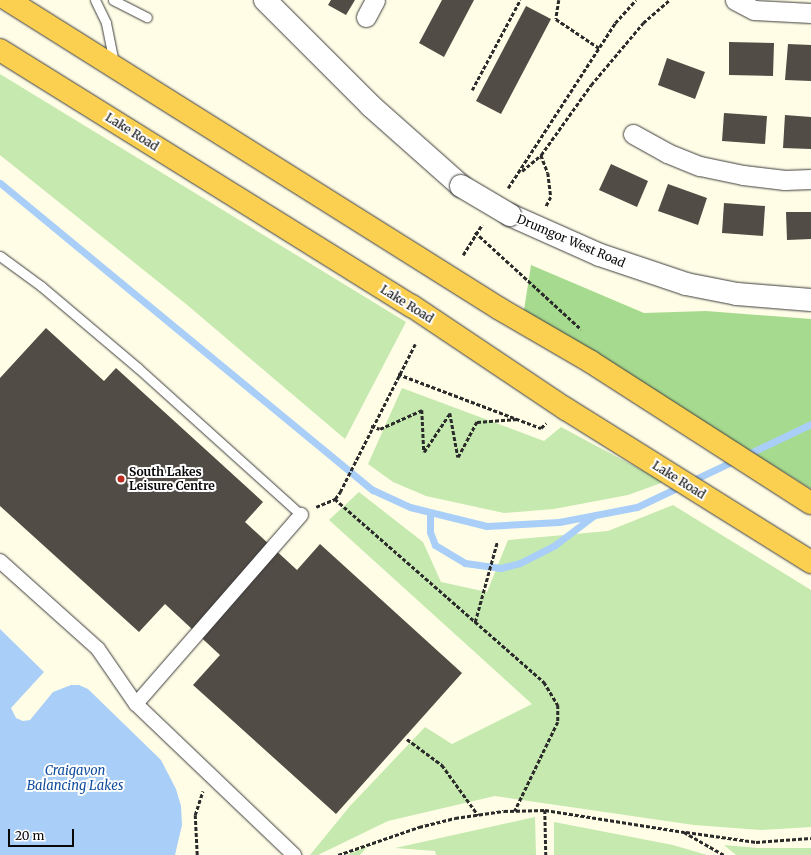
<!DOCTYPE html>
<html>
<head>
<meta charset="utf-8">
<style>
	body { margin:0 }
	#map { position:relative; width:811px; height:855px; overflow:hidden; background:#fffde6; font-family:Merriweather,serif }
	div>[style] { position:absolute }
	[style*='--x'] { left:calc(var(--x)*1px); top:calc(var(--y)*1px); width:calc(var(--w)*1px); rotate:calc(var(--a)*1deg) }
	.green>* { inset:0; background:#c6e9b0 }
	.forest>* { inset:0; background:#a6da8e }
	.water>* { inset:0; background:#a9cff8 }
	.stream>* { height:7px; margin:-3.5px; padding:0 3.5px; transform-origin:3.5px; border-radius:3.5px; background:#a9cff8 }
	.building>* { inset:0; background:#524c46 }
	.path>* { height:2.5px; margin-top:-1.25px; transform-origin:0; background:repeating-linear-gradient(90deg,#2b2b2b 0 4px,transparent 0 6px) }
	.roads { filter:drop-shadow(0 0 1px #3c3c3c) drop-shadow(0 0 1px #3c3c3c) }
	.service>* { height:9px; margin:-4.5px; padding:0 4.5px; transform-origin:4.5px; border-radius:4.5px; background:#fff }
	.pedestrian>* { height:14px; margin:-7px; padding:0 7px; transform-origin:7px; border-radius:7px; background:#fff }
	.minor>* { height:19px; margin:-9.5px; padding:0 9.5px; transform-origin:9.5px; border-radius:9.5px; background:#fff }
	.tertiary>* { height:22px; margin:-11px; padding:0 11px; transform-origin:11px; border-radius:11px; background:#fff }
	.trunk>* { height:22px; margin:-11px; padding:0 11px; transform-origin:11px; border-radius:11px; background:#fbcf50 }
	.bridges { filter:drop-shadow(0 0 1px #3c3c3c) drop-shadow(0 0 1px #3c3c3c) }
	.tertiary-bridge>* { height:22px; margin:-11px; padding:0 11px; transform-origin:11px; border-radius:11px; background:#fff }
	.dots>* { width:11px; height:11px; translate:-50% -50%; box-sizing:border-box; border:2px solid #fff; border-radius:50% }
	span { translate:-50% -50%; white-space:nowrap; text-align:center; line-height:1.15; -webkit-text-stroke:4px #fff; paint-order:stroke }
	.street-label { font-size:12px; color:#090909 }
	.poi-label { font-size:12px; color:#090909; font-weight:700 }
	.left { translate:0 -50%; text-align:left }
	.water-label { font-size:13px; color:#114d9d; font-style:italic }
	.scale { position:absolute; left:8px; top:829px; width:66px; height:18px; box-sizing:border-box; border:2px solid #090909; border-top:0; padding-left:5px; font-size:12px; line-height:14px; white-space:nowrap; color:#090909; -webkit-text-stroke:3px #fff; paint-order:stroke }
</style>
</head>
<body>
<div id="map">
	<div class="green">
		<div style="clip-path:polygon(0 74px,406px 322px,345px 439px,186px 304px,0 155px)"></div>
		<div style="clip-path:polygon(402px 388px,544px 441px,561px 427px,664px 482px,628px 495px,554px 509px,504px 513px,426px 496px,393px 482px,368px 464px)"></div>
		<div style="clip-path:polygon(359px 492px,423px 542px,441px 582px,487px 592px,508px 540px,608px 531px,673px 505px,811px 590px,811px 827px,761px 830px,694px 825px,495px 796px,388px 821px,318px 855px,310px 855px,350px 806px,425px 727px,452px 744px,532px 704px,329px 520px)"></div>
		<div style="clip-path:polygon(535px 817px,536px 855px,436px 855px,435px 851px,395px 848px)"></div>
		<div style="clip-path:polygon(554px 822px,673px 845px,707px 855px,554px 855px)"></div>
		<div style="clip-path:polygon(724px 845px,758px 848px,811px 848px,811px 855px,736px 855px)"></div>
		<div style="clip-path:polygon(368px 846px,360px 855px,347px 855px)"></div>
	</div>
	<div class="forest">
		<div style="clip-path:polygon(531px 265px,644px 313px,706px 311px,811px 319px,811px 489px,524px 310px)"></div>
	</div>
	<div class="water">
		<div style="clip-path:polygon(0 629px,44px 672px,11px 708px,16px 718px,23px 721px,30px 720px,53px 692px,71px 685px,79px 685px,88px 689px,161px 760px,176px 789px,181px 806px,182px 825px,175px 855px,0 855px)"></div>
	</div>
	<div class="stream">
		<div style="--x:0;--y:183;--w:483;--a:39.5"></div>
		<div style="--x:373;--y:490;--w:41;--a:24.7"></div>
		<div style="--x:410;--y:507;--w:79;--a:13.9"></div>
		<div style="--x:487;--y:526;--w:72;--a:-3.2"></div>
		<div style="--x:559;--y:522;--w:79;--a:-10.9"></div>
		<div style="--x:637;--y:507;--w:193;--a:-25.5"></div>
		<div style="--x:430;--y:513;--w:19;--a:90"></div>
		<div style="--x:430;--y:532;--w:14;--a:69"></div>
		<div style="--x:435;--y:545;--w:35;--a:31"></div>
		<div style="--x:465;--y:563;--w:36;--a:8"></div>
		<div style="--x:501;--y:568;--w:20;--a:-15"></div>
		<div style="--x:520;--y:563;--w:39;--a:-27"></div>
		<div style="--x:555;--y:545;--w:48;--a:-37.3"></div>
	</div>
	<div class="building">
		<div style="clip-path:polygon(331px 0,355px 0,346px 15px,328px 5px)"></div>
		<div style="clip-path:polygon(442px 0,474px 0,444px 57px,419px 43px)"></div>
		<div style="clip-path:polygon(526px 6px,551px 19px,501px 114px,476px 101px)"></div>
		<div style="clip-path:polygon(729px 42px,774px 43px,773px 76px,729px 75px)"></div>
		<div style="clip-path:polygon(788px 44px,811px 45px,811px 81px,785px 80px)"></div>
		<div style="clip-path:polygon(667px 58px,705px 72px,695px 99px,658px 85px)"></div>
		<div style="clip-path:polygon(724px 113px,767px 116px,765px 144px,722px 141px)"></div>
		<div style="clip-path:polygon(785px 115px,811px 117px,811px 149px,783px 148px)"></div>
		<div style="clip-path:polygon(611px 164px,648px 181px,637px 207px,599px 190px)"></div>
		<div style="clip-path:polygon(668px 184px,707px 198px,698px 225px,658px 211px)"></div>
		<div style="clip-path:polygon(724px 203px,765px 206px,763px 236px,722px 233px)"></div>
		<div style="clip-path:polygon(786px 212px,811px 212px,811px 239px,787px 240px)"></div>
		<div style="clip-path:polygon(46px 328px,104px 381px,116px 368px,263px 502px,245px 522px,297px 570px,320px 544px,462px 673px,336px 814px,193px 685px,220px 655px,165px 604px,139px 632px,0 506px,0 378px)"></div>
	</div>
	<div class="path">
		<div style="--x:559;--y:0;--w:19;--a:99"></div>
		<div style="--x:556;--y:19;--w:52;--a:34"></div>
		<div style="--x:472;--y:90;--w:102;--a:-61.9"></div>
		<div style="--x:541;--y:155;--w:19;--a:69"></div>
		<div style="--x:548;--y:173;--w:24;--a:83"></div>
		<div style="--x:551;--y:197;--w:11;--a:117"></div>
		<div style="--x:522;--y:171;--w:25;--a:-40"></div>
		<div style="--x:541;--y:155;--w:86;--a:-54.5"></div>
		<div style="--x:591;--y:85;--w:81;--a:-50"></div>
		<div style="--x:643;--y:23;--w:35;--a:-41"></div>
		<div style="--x:508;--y:188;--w:197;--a:-57"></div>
		<div style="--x:615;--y:23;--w:31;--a:-48"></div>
		<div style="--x:475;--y:232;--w:144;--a:42.5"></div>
		<div style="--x:463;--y:255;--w:36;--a:-58"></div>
		<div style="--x:398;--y:374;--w:153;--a:20.7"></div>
		<div style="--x:541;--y:428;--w:7;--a:-45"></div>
		<div style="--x:371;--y:426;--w:9;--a:18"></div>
		<div style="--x:380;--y:429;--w:46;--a:-24.3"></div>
		<div style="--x:422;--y:410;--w:42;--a:87.3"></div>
		<div style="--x:424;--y:452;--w:47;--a:-56.3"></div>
		<div style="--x:450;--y:413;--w:45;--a:79.7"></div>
		<div style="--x:458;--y:457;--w:40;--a:-62"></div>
		<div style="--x:477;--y:422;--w:41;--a:-4.2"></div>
		<div style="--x:335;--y:499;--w:278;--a:41.2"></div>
		<div style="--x:544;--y:682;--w:27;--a:59"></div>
		<div style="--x:558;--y:705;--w:17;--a:90"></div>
		<div style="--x:558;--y:722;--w:99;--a:115.8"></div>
		<div style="--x:316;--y:507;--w:21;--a:-23"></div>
		<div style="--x:335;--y:499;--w:9;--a:-54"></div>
		<div style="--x:340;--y:492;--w:166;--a:-63.1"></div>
		<div style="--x:475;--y:622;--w:83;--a:-74.6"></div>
		<div style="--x:407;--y:739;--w:44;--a:36.6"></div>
		<div style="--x:442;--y:765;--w:62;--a:54.2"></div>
		<div style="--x:545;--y:810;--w:45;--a:88.7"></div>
		<div style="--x:686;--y:832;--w:71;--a:8.1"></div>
		<div style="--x:756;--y:842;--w:55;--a:-4.2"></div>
		<div style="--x:197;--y:855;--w:40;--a:-92.9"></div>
		<div style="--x:195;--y:815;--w:25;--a:-72"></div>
		<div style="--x:338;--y:855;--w:86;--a:-19.1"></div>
		<div style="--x:419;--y:827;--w:37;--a:-14"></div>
		<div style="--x:455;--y:818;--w:49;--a:-8.1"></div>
		<div style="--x:504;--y:811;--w:41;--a:-1.4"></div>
		<div style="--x:545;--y:810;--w:141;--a:9"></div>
		<div style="--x:684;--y:832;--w:46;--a:29.9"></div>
	</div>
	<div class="roads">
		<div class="service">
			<div style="--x:95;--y:0;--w:25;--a:64"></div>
			<div style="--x:106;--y:23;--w:41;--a:78.7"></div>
			<div style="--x:113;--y:0;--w:38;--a:27"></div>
			<div style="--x:0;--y:256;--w:51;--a:36.2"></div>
			<div style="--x:41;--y:286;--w:127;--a:40.2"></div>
			<div style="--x:138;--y:368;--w:219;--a:42"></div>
		</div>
		<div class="pedestrian">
			<div style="--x:0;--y:561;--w:132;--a:41.9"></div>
			<div style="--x:98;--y:649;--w:67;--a:55.4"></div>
			<div style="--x:136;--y:704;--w:219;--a:43.7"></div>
			<div style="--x:136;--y:704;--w:251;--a:-48.9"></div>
		</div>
		<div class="minor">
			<div style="--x:735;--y:0;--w:21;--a:28"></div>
			<div style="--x:754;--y:10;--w:57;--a:3"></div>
			<div style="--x:366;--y:17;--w:19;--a:-62"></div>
			<div style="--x:633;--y:134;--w:39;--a:29"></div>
			<div style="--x:667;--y:153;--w:35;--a:22"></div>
			<div style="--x:700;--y:166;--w:44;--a:11.8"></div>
			<div style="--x:743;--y:175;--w:42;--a:6.8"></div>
			<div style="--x:785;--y:180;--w:26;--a:-2"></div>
		</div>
		<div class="tertiary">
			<div style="--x:265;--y:0;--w:150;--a:45"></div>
			<div style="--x:371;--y:106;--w:120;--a:41.6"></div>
			<div style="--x:510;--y:215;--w:98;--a:24"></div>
			<div style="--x:600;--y:255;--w:91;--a:18.6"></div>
			<div style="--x:686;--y:284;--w:52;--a:11.1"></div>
			<div style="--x:737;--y:294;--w:74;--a:4.6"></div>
		</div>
		<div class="trunk">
			<div style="--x:8;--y:0;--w:581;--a:32.13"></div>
			<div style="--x:500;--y:309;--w:105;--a:30.2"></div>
			<div style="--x:591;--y:362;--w:261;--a:32.7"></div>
			<div style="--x:0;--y:50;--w:485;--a:31.9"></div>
			<div style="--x:412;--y:306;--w:185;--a:33.8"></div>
			<div style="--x:566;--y:409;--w:289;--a:32"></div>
		</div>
	</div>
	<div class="bridges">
		<div class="tertiary-bridge">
			<div style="--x:461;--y:186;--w:57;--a:30.6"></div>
		</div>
	</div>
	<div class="dots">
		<div style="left:121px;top:479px;background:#bc2d1f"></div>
	</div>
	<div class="street-label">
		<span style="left:132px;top:132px;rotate:32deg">Lake Road</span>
		<span style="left:571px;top:241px;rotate:23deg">Drumgor West Road</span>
		<span style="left:407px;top:304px;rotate:32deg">Lake Road</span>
		<span style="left:679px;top:480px;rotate:32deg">Lake Road</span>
	</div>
	<div class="poi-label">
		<span class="left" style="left:129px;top:479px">South Lakes<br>Leisure Centre</span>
	</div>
	<div class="water-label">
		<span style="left:75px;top:779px">Craigavon<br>Balancing Lakes</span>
	</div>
	<div class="scale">20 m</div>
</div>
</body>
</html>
